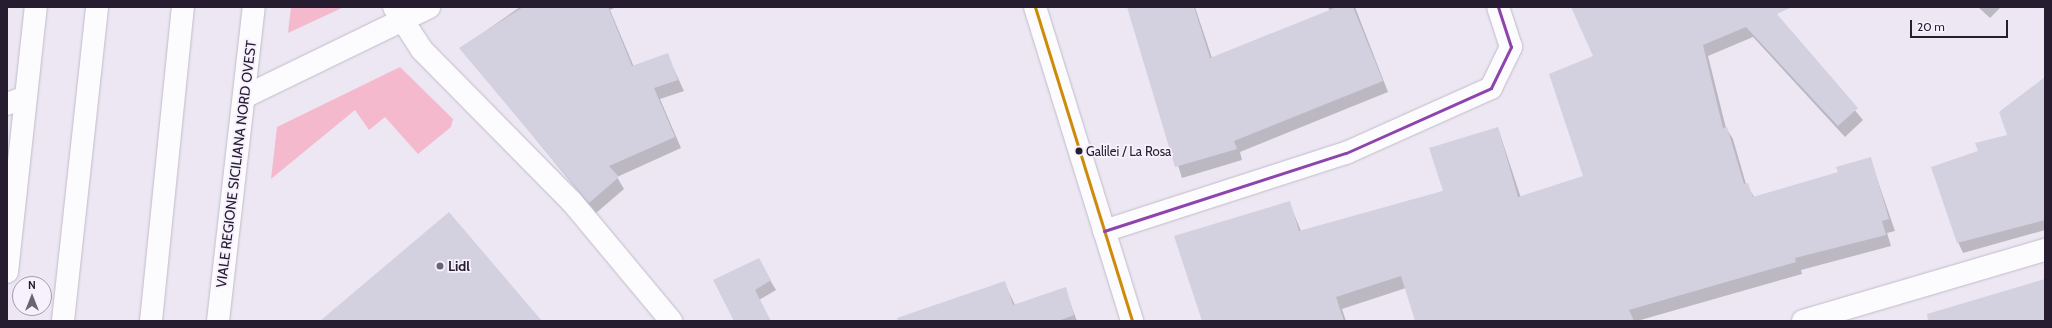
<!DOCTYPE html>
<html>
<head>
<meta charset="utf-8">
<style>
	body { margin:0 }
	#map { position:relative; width:2052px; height:328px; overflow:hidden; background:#ece7f3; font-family:Cabin,sans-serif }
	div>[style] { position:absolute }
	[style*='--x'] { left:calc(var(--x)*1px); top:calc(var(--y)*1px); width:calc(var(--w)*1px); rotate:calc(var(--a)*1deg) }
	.green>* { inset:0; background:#f4b9cd }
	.shadow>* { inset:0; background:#0003 }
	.building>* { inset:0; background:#d3d0e0 }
	.roads { filter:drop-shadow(0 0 1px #c2bbca) drop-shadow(0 0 1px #c2bbca) }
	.minor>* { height:22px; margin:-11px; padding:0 11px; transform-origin:11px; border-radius:11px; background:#fcfbfd }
	.tertiary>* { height:22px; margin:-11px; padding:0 11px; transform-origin:11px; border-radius:11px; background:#fcfbfd }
	.primary>* { height:22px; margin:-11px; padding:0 11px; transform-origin:11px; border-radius:11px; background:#fcfbfd }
	.bus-1>* { height:3px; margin:-1.5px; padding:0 1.5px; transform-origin:1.5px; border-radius:1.5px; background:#cd8b0a }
	.bus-2>* { height:3px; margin:-1.5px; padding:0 1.5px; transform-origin:1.5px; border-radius:1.5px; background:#8e44ad }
	.dots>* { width:11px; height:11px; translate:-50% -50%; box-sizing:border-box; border:2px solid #f6f1fd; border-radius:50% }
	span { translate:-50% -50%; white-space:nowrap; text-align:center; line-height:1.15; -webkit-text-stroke:3.5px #f6f1fd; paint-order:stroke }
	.bus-label { font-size:13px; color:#261d31 }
	.left { translate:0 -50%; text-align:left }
	.street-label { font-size:14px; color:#261d31 }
	.poi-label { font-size:14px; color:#261d31; font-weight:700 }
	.frame { position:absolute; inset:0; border:8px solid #261d31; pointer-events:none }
	.north { position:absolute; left:12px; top:276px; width:40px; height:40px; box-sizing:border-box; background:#f6f1fd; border:1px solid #a39cab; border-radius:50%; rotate:0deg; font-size:11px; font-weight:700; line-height:16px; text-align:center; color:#261d31 }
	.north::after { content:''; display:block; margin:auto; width:14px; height:18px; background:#6b6475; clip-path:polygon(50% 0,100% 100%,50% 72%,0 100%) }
	.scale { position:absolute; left:1910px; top:20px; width:98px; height:18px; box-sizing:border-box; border:2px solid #261d31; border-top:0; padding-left:5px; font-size:12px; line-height:14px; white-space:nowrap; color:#261d31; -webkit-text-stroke:3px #f6f1fd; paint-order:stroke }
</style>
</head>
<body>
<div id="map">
	<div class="green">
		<div style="clip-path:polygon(291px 7px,344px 7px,288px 33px)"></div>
		<div style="clip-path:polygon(400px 67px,453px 119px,451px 127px,418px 154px,385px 117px,369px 130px,355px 110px,271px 179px,277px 127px)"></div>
	</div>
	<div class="shadow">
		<div style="clip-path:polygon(520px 7px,616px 7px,610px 10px,634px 67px,667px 54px,684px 91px,660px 99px,681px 148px,617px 177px,624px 189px,596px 213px,461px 48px)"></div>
		<div style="clip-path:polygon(1128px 7px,1195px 7px,1212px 58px,1330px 11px,1328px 7px,1355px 7px,1388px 92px,1240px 152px,1242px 160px,1182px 178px)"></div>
		<div style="clip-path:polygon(1572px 7px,1770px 7px,1863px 120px,1845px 137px,1753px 37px,1708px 56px,1726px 128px,1733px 139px,1746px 184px,1755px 198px,1839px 173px,1870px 158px,1895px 231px,1887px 233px,1891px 246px,1801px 270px,1802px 274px,1637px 321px,1416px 321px,1406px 288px,1342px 309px,1346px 321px,1203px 321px,1289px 202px,1301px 231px,1444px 191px,1498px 128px,1521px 198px,1584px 177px,1594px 56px)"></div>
		<div style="clip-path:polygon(1978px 7px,2001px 7px,1990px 18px)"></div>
		<div style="clip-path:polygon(2045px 90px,2045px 230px,1963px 253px,1958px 242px,1979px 152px,2008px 135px)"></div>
		<div style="clip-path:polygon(758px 259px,776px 290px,759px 300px,770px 321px,735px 321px)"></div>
		<div style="clip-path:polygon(1004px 282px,1015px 305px,1065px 289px,1077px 321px,898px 321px)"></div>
	</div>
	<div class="building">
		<div style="clip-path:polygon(523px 7px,608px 7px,632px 66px,668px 53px,678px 80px,654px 88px,675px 137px,609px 166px,619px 177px,589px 203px,459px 48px)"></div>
		<div style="clip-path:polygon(1127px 7px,1194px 7px,1210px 58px,1337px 7px,1353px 7px,1383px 81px,1234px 141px,1237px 149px,1175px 167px)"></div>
		<div style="clip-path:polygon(1571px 7px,1792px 7px,1777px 14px,1858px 108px,1838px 126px,1746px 27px,1703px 45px,1723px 128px,1727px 127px,1744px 184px,1748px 183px,1753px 197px,1838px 172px,1836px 167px,1871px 157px,1889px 219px,1882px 221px,1886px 235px,1795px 258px,1796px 262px,1629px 310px,1634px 321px,1415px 321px,1401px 276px,1336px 297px,1344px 321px,1202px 321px,1174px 236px,1290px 201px,1299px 231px,1443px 191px,1429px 148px,1498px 127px,1518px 197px,1583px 176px,1549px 74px,1593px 56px)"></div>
		<div style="clip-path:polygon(2045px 77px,2045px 220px,1957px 243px,1931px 167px,1978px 151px,1975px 143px,2007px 135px,1999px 112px)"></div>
		<div style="clip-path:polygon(449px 212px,542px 321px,320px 321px)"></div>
		<div style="clip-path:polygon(759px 258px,771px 280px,755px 290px,771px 321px,734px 321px,713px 280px)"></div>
		<div style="clip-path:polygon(2045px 279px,2045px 321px,1928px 321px,1927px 314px)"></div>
		<div style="clip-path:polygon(1005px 281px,1013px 305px,1066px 287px,1074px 315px,1058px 321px,898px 321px,897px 318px)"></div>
	</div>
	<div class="roads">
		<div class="minor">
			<div style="--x:394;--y:7;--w:51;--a:56.9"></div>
			<div style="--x:422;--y:50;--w:214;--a:45.4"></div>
			<div style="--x:572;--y:202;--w:155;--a:50.2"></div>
			<div style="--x:1035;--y:7;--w:329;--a:72.8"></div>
			<div style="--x:244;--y:97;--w:206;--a:-25.9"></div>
			<div style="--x:7;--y:104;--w:20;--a:-20"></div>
			<div style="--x:1104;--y:231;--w:254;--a:-17.9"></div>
			<div style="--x:1346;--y:153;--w:159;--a:-24.1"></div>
			<div style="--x:1491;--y:88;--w:46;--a:-64"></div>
			<div style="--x:1511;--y:47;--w:42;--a:-108"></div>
			<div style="--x:1803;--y:321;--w:252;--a:-16.4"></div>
		</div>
		<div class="tertiary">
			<div style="--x:7;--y:272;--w:267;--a:-83.8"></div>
			<div style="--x:218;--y:321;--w:316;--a:-83.5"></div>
		</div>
		<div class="primary">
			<div style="--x:63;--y:321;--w:316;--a:-83.8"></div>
			<div style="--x:151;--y:321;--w:316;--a:-84.2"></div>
		</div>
	</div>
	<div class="bus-1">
		<div style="--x:1035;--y:7;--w:329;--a:72.8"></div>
	</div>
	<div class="bus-2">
		<div style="--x:1104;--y:231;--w:254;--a:-17.9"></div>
		<div style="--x:1346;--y:153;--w:159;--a:-24.1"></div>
		<div style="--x:1491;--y:88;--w:46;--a:-64"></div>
		<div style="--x:1511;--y:47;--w:42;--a:-108"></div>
	</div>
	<div class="dots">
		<div style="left:1079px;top:151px;background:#261d31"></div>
		<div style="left:440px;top:266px;background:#6b6475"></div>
	</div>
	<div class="bus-label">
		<span class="left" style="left:1086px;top:151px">Galilei / La Rosa</span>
	</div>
	<div class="street-label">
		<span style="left:236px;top:164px;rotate:-83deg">VIALE REGIONE SICILIANA NORD OVEST</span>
	</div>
	<div class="poi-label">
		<span class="left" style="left:448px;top:266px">Lidl</span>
	</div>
	<div class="frame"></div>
	<div class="north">N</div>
	<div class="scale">20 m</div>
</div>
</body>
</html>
